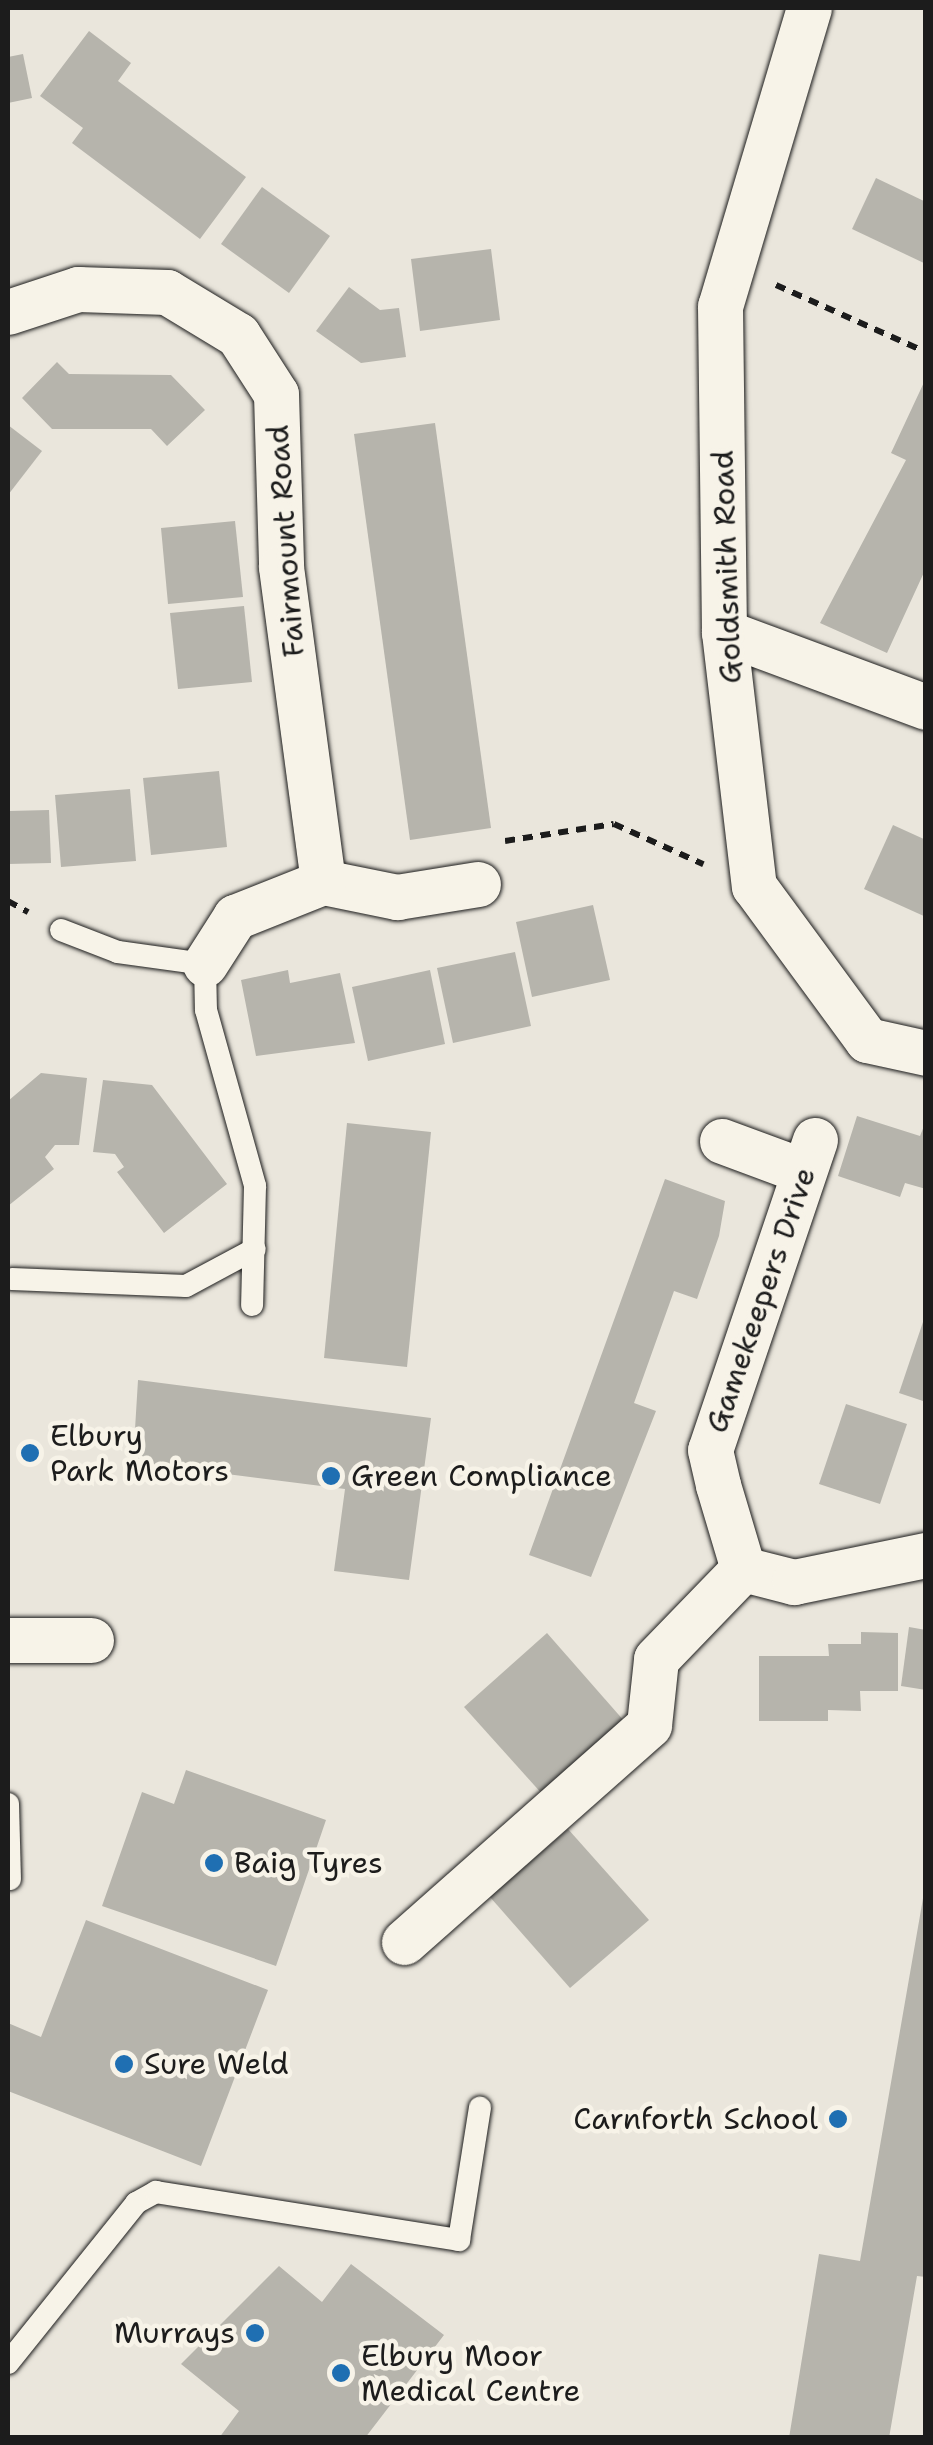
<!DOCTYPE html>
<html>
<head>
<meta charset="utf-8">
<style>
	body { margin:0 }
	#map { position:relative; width:933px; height:2445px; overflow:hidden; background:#eae6dc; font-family:"Shantell Sans",sans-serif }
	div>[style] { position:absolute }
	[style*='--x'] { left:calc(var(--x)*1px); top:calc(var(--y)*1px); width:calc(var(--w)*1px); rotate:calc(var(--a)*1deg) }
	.building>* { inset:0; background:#b6b4ac }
	.path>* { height:6px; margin-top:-3px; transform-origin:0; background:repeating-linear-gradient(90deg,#1c1c1c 0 10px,transparent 0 18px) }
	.roads { filter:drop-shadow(0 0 2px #1c1c1c) drop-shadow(0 0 2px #1c1c1c) }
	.service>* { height:22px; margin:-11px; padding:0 11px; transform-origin:11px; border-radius:11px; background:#f7f3e8 }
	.minor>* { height:45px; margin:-22.5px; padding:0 22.5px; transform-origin:22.5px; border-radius:22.5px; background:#f7f3e8 }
	.dots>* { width:28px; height:28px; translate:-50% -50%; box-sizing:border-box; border:5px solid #f7f3e8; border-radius:50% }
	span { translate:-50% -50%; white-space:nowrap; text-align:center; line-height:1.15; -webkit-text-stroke:9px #f7f3e8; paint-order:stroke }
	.street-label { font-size:30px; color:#1c1c1c }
	.poi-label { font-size:30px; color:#1c1c1c }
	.left { translate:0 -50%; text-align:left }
	.right { translate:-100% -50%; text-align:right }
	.frame { position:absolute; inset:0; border:10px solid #1c1c1c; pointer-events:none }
</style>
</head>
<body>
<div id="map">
	<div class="building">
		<div style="clip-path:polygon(89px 31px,131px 63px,118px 81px,246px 177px,200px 239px,72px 143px,83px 128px,40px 96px)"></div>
		<div style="clip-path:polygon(23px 54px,32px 98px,8px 103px,8px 57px)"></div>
		<div style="clip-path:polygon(876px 178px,926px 202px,926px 264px,852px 229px)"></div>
		<div style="clip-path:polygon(262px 187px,330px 236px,289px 293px,221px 244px)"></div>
		<div style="clip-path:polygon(491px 249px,500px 320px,420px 331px,411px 259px)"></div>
		<div style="clip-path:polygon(349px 287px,380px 310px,399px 308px,406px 357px,361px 363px,316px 331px)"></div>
		<div style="clip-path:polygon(57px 362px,69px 374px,171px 375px,205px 410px,167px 446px,151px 429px,52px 429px,22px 398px)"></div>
		<div style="clip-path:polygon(926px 378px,926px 568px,887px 653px,820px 623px,906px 460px,891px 453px)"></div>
		<div style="clip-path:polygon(435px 423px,491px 828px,410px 840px,354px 434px)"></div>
		<div style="clip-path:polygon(8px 425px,42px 451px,8px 495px)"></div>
		<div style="clip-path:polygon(235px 521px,243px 597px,168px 604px,161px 528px)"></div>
		<div style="clip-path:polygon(244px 606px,252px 682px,178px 689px,170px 613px)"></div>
		<div style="clip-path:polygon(219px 771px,227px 847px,151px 855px,143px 778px)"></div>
		<div style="clip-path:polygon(130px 789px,136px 861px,61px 867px,55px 795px)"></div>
		<div style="clip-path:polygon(49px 810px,51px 863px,8px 864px,8px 811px)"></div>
		<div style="clip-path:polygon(893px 825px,926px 840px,926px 917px,864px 889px)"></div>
		<div style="clip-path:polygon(593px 905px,610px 980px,532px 997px,516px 922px)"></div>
		<div style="clip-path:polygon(515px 952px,531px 1026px,453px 1043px,437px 968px)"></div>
		<div style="clip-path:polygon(288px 970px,290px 983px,340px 973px,355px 1043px,256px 1056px,241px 980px)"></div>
		<div style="clip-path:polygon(430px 970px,445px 1044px,368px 1061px,352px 987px)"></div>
		<div style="clip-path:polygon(41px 1073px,87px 1078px,79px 1145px,55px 1145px,45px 1157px,54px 1169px,8px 1206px,8px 1101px)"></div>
		<div style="clip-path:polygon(103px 1080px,152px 1085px,227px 1184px,164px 1233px,117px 1172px,124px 1167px,115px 1154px,93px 1152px)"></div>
		<div style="clip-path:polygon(857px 1116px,920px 1136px,926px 1121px,926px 1189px,905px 1183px,900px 1197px,838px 1176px)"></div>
		<div style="clip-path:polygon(347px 1123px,431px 1132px,407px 1367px,324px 1358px)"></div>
		<div style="clip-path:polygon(665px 1179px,725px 1201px,719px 1236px,697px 1299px,674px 1291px,634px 1403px,656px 1411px,591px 1577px,529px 1555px)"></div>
		<div style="clip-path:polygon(925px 1316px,926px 1316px,926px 1402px,899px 1393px)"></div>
		<div style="clip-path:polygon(138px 1380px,431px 1418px,409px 1580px,334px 1571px,345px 1489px,133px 1462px)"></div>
		<div style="clip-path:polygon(846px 1404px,907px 1424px,880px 1504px,819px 1484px)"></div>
		<div style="clip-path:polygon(909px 1627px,926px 1630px,926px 1690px,901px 1686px)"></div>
		<div style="clip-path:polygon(861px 1632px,898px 1633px,898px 1691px,860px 1691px,861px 1711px,828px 1710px,828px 1721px,759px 1721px,759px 1656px,829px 1656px,828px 1644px,861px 1644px)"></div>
		<div style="clip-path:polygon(547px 1633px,625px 1722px,543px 1795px,464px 1707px)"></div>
		<div style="clip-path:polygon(186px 1770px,326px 1820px,276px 1966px,102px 1906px,142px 1792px,174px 1804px)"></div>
		<div style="clip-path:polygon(568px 1829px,649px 1920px,570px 1988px,490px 1897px)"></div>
		<div style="clip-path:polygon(926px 1881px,926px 2277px,917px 2276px,889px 2438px,789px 2438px,819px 2254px,860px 2261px)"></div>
		<div style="clip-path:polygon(86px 1920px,268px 1990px,201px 2166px,8px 2091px,8px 2023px,41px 2037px)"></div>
		<div style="clip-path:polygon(351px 2264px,444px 2335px,365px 2438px,219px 2438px,239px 2411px,181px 2364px,279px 2266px,322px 2302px)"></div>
	</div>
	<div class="path">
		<div style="--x:776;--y:285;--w:164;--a:24.1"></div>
		<div style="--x:505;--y:841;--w:110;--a:-8.9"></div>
		<div style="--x:614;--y:824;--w:98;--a:24.2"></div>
		<div style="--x:8;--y:901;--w:23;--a:29"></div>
	</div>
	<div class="roads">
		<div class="service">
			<div style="--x:61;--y:930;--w:61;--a:21.1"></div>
			<div style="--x:118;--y:952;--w:88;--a:7.9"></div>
			<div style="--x:205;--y:964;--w:46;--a:88.8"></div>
			<div style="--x:206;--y:1010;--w:183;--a:74.4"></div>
			<div style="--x:255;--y:1186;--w:119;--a:91.4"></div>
			<div style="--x:12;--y:1279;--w:174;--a:2.3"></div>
			<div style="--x:186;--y:1286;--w:78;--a:-28.2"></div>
			<div style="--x:8;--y:1804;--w:75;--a:88.5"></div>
			<div style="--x:8;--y:2363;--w:205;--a:-51.3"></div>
			<div style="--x:136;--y:2203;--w:23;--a:-29"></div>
			<div style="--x:156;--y:2192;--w:307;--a:9"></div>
			<div style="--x:459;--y:2240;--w:134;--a:-81"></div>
		</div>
		<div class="minor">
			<div style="--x:809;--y:8;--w:311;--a:106.6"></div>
			<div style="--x:720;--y:306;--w:326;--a:89.3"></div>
			<div style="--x:724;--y:632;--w:256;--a:83.3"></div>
			<div style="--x:754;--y:886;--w:191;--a:53.7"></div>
			<div style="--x:867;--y:1040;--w:60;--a:12.4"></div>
			<div style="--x:8;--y:312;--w:74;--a:-18.2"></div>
			<div style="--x:78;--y:289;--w:89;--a:1.9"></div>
			<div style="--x:167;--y:292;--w:83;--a:31.2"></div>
			<div style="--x:238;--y:335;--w:70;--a:57.2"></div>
			<div style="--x:276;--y:394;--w:173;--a:88.3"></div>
			<div style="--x:281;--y:567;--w:318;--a:82.4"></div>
			<div style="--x:323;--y:882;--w:76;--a:11.5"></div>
			<div style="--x:397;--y:897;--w:82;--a:-9.1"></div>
			<div style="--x:724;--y:632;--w:215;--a:20.4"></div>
			<div style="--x:205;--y:964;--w:56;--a:-57.4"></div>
			<div style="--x:235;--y:917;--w:95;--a:-21.7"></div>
			<div style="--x:815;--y:1140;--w:327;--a:108.7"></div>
			<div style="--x:710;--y:1450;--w:36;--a:77"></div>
			<div style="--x:718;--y:1485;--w:88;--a:73.4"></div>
			<div style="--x:743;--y:1569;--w:53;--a:14.3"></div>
			<div style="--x:794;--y:1582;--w:135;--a:-11.6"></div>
			<div style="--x:722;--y:1141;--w:86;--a:20.3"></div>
			<div style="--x:8;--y:1640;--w:83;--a:0"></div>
			<div style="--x:404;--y:1942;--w:327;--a:-41.5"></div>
			<div style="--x:649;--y:1725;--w:66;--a:-83.9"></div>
			<div style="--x:656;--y:1659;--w:125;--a:-46"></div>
		</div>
	</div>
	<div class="dots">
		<div style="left:30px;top:1453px;background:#1f6fb2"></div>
		<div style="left:331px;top:1476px;background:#1f6fb2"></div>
		<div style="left:214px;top:1863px;background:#1f6fb2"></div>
		<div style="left:124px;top:2064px;background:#1f6fb2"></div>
		<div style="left:838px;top:2119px;background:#1f6fb2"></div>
		<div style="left:255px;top:2333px;background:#1f6fb2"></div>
		<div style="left:341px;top:2373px;background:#1f6fb2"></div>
	</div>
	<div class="street-label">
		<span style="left:286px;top:541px;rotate:-94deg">Fairmount Road</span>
		<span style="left:727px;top:567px;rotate:-92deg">Goldsmith Road</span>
		<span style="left:761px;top:1300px;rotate:-71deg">Gamekeepers Drive</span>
	</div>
	<div class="poi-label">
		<span class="left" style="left:50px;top:1453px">Elbury<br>Park Motors</span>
		<span class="left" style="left:351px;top:1476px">Green Compliance</span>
		<span class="left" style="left:234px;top:1863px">Baig Tyres</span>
		<span class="left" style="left:144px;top:2064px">Sure Weld</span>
		<span class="right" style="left:818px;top:2119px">Carnforth School</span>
		<span class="right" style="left:235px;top:2333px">Murrays</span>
		<span class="left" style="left:361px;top:2373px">Elbury Moor<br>Medical Centre</span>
	</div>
	<div class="frame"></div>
</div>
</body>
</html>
